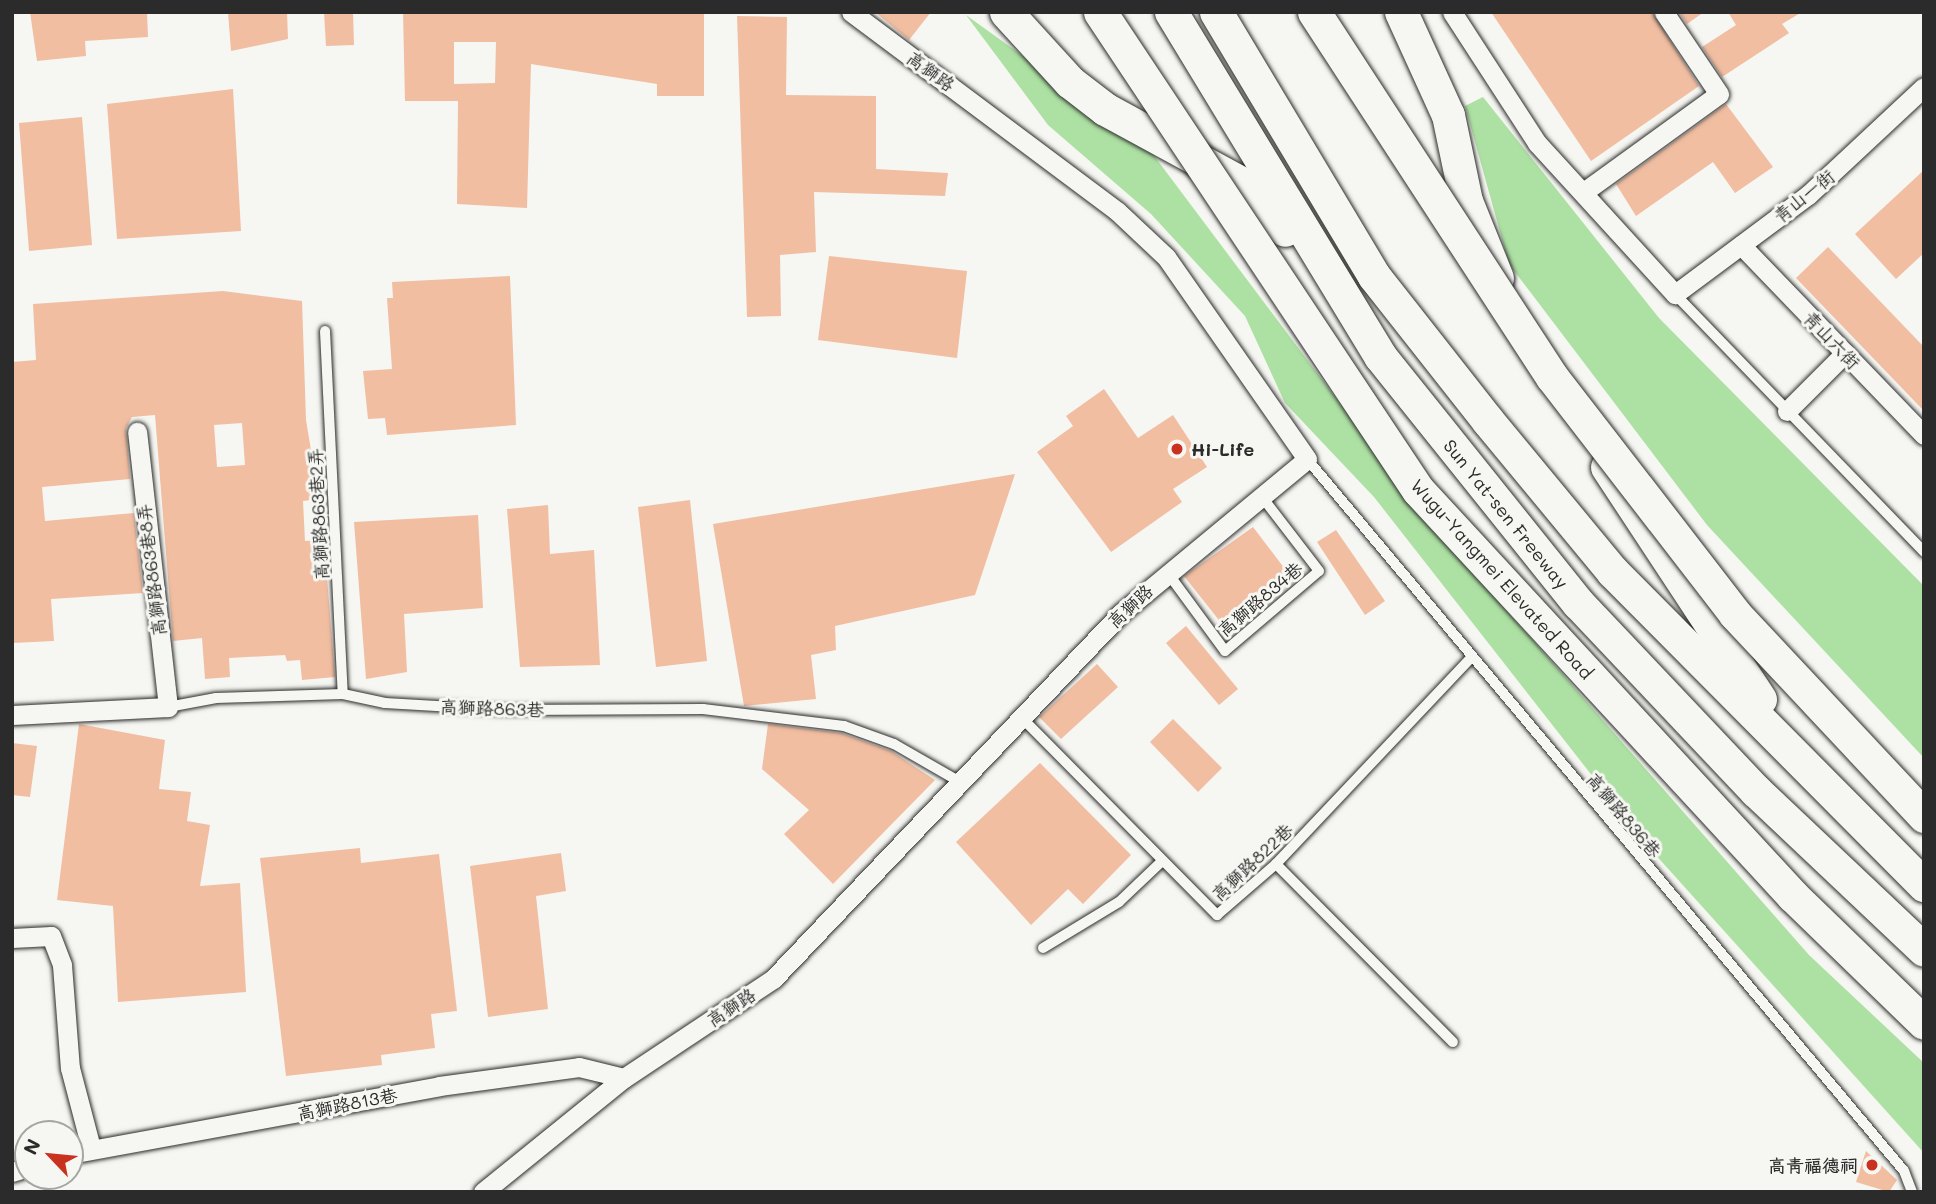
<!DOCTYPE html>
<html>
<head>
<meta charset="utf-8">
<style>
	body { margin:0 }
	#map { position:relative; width:1936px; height:1204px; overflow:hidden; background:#f6f6f2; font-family:Mali,"LXGW WenKai TC",sans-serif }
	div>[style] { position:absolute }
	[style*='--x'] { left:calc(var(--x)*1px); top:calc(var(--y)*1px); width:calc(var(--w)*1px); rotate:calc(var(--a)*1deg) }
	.green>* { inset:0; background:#ade1a3 }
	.building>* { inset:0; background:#f1bea2 }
	.roads { filter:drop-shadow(0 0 2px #2b2b2b) drop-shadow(0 0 2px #2b2b2b) }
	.lane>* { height:10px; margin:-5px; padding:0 5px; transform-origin:5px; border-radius:5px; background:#f6f6f2 }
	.street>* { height:19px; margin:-9.5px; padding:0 9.5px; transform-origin:9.5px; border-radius:9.5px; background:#f6f6f2 }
	.highway>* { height:33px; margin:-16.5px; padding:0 16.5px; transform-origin:16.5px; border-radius:16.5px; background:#f6f6f2 }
	.bridges { filter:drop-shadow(0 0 2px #2b2b2b) drop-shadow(0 0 2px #2b2b2b) }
	.highway-bridge>* { height:33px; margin:-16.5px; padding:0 16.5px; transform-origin:16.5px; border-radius:16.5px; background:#f6f6f2 }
	.dots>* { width:19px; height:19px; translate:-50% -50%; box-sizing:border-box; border:4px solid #f6f6f2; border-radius:50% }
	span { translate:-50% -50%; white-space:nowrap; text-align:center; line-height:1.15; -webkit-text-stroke:6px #f6f6f2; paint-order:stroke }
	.street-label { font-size:18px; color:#2b2b2b }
	.poi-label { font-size:18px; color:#2b2b2b; font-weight:700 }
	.left { translate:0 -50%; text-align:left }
	.right { translate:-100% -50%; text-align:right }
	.frame { position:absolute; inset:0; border:14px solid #2b2b2b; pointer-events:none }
	.north { position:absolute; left:14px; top:1120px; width:70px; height:70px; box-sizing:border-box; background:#f6f6f2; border:2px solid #a5a5a2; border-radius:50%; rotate:296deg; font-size:19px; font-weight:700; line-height:28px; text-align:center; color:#2b2b2b }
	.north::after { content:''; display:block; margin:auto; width:24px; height:32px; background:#c8321e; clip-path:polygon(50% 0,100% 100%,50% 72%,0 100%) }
</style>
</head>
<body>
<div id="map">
	<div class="green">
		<div style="clip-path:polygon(966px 15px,1146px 145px,1428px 521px,1809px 955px,1924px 1063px,1924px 1153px,1644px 842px,1374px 497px,1285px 403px,1245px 316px,1151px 214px,1048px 125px)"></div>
		<div style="clip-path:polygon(1483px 97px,1659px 318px,1924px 586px,1924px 758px,1707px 525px,1509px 264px,1465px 106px)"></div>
	</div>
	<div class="building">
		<div style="clip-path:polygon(30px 12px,147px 12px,148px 37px,85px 41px,86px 56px,37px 61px)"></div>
		<div style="clip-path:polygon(228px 12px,287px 12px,288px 39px,231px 51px)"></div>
		<div style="clip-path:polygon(324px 12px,353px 12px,354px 45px,326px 46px)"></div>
		<div style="clip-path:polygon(evenodd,403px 12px,704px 12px,704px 96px,657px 96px,657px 84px,531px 64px,527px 208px,457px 204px,458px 101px,405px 101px,403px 12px,454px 42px,496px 42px,495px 83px,454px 84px,454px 42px)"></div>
		<div style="clip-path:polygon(875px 12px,931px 12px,909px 40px)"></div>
		<div style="clip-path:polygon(1491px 12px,1652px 12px,1699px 86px,1591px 161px)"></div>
		<div style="clip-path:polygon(1679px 12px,1704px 12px,1687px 24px)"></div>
		<div style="clip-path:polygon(1728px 12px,1802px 12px,1782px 24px,1789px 33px,1722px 77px,1702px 47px,1736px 25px)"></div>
		<div style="clip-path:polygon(737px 16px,787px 17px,786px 95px,876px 96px,876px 169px,948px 173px,945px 196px,814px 192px,816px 252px,780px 255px,781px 316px,747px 317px)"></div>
		<div style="clip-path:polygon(233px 89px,241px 231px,117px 239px,107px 104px)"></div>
		<div style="clip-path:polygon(1726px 104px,1773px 167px,1735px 193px,1713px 162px,1636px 216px,1616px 184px)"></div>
		<div style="clip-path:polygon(82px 117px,92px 245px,29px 251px,19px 123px)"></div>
		<div style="clip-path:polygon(1924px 170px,1924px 253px,1896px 279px,1855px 234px)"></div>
		<div style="clip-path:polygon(1828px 247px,1924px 347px,1924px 411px,1796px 278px)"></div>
		<div style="clip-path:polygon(829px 256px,967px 271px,957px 358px,818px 340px)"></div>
		<div style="clip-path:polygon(510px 276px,516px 425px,387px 435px,385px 418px,368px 419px,363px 371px,392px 369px,387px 298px,393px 298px,392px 282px)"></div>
		<div style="clip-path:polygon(evenodd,223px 291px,302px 301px,306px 420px,319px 499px,303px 501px,305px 541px,324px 540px,335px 677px,302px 680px,300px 660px,287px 661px,285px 655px,229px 658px,230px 677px,205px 679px,202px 638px,173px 641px,155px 415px,132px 417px,126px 428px,130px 479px,42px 487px,45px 521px,134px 513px,143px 593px,51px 599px,54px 641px,12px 643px,12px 362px,36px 360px,33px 304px,223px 291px,242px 423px,245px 465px,217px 467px,214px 425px,242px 423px)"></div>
		<div style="clip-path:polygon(1104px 389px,1138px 438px,1173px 415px,1207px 467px,1173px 489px,1182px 502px,1111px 552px,1037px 452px,1073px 426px,1066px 416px)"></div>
		<div style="clip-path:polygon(1015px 474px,975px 595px,835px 626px,836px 650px,811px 655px,816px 699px,744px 706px,713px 524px)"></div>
		<div style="clip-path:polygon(690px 500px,707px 661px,656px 667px,638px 507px)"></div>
		<div style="clip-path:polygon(548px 505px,550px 554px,594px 550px,600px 665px,520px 667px,507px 509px)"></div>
		<div style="clip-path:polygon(478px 515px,483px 608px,404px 614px,407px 672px,366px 679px,354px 522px)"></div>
		<div style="clip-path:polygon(1253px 527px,1291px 577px,1222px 624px,1184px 576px)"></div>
		<div style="clip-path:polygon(1336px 530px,1385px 601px,1365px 615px,1317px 542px)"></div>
		<div style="clip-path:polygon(1186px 626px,1238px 689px,1219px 705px,1166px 643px)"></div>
		<div style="clip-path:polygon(1097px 664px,1118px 687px,1061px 739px,1039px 717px)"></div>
		<div style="clip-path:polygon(1173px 719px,1222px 768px,1198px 792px,1150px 742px)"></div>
		<div style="clip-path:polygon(79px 724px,165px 740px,159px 789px,191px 792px,187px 821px,210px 825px,200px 886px,240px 883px,246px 992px,118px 1002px,113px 906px,57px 900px)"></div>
		<div style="clip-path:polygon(768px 724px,841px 733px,891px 751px,935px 780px,833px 884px,784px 834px,809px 810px,762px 769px)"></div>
		<div style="clip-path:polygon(12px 743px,37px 746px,30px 797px,12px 795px)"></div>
		<div style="clip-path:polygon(1040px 763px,1131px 855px,1083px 904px,1068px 889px,1031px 925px,956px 842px)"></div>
		<div style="clip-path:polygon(360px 848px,361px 863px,439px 854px,457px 1011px,431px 1014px,435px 1048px,381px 1055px,382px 1065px,286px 1076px,260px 858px)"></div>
		<div style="clip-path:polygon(561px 853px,566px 891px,536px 896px,548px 1009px,488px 1017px,470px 866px)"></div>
		<div style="clip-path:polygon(1866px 1151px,1897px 1180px,1889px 1192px,1856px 1182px)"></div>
	</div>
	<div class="roads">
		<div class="lane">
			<div style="--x:1675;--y:294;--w:359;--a:46"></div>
			<div style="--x:325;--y:331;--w:363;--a:87.2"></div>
			<div style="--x:1307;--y:459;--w:929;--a:50.02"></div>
			<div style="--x:1904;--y:1171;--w:22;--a:69"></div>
			<div style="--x:1167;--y:572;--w:98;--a:53.7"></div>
			<div style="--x:1225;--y:651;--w:123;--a:-40.4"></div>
			<div style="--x:1319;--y:571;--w:93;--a:-127.6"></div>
			<div style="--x:168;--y:707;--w:49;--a:-10.6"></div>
			<div style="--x:216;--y:698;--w:127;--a:-1.8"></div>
			<div style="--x:343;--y:694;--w:43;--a:12.1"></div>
			<div style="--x:385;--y:703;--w:120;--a:3.3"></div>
			<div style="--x:505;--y:710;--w:198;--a:-0.3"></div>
			<div style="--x:703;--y:709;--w:142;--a:6.9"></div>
			<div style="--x:844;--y:726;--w:53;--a:19.8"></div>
			<div style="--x:894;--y:744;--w:76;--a:29.9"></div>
			<div style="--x:1021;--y:717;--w:279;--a:45.3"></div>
			<div style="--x:1217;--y:915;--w:78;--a:-40.8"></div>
			<div style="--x:1276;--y:864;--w:284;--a:-46.6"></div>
			<div style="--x:1276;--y:864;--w:251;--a:45.2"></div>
			<div style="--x:1043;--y:948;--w:89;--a:-31.2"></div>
			<div style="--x:1119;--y:902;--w:59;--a:-43.6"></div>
		</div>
		<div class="street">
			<div style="--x:1452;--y:12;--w:156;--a:57"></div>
			<div style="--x:1537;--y:143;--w:205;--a:47.6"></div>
			<div style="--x:1675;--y:294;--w:166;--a:-36.7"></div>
			<div style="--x:1808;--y:195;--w:158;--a:-43"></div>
			<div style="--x:1585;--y:191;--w:165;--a:-35.9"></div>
			<div style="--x:1719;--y:94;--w:99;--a:-123.9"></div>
			<div style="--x:1741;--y:245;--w:264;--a:46.1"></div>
			<div style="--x:1787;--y:411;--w:82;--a:-45"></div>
			<div style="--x:12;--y:715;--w:156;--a:-2.9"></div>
			<div style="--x:168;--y:707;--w:277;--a:-96.4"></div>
			<div style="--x:12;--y:938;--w:39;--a:-3"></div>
			<div style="--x:51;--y:936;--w:31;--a:69"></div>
			<div style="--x:62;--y:965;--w:103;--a:85.6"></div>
			<div style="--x:70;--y:1068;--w:83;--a:75.3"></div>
			<div style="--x:70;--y:1154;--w:375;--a:-10.4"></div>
			<div style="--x:439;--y:1086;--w:141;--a:-7.7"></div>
			<div style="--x:579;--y:1067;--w:46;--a:13.7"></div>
			<div style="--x:12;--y:1172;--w:17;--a:-17"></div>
			<div style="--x:483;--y:1192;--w:181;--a:-39"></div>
			<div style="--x:624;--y:1078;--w:179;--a:-33.6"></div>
			<div style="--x:773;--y:979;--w:505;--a:-46.44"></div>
			<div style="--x:1121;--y:613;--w:241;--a:-39.6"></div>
			<div style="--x:1307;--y:459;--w:246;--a:-124.9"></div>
			<div style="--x:1166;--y:257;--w:67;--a:-136.8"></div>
			<div style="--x:1117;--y:211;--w:332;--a:-143.2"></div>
		</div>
		<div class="highway">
			<div style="--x:1006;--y:12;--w:95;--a:47.6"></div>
			<div style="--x:1070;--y:82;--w:44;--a:37.6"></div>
			<div style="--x:1105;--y:109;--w:157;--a:28.5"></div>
			<div style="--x:1243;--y:184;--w:62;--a:47.6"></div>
			<div style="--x:1171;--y:12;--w:403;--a:58.7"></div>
			<div style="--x:1380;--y:356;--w:317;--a:51.3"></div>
			<div style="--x:1578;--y:603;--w:259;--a:46.6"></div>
			<div style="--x:1756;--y:791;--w:231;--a:43.4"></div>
			<div style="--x:1216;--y:12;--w:308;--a:59.1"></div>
			<div style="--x:1374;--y:276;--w:184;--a:51.8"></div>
			<div style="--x:1488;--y:421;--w:195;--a:50.4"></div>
			<div style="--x:1612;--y:571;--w:443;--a:45.2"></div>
			<div style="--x:1401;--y:12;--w:113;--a:65.5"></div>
			<div style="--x:1448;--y:115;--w:88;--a:78.2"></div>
			<div style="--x:1466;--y:201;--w:83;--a:68.1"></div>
			<div style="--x:1607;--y:467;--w:278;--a:56.6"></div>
		</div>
	</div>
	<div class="bridges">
		<div class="highway-bridge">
			<div style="--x:1100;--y:12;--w:574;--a:56.37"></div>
			<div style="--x:1418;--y:490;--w:553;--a:47.27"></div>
			<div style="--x:1793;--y:896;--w:182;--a:44.1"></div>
			<div style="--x:1314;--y:12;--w:436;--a:56.9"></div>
			<div style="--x:1552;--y:377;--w:299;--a:52.3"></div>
			<div style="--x:1735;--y:614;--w:277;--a:46.9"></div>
		</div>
	</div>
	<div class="dots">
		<div style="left:1177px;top:449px;background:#c8321e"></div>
		<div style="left:1872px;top:1165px;background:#c8321e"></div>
	</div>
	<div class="street-label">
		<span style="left:931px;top:71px;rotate:36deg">高獅路</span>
		<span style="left:1804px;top:196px;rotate:-39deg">青山一街</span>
		<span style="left:1832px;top:340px;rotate:46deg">青山六街</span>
		<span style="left:318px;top:514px;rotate:-93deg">高獅路863巷2弄</span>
		<span style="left:1506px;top:514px;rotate:51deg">Sun Yat-sen Freeway</span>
		<span style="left:151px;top:570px;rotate:-97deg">高獅路863巷8弄</span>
		<span style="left:1502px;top:579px;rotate:48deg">Wugu-Yangmei Elevated Road</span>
		<span style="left:1260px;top:599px;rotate:-40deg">高獅路834巷</span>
		<span style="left:1130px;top:606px;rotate:-43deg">高獅路</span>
		<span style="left:492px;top:708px;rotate:2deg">高獅路863巷</span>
		<span style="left:1624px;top:815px;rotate:50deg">高獅路836巷</span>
		<span style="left:1252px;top:862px;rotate:-43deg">高獅路822巷</span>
		<span style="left:731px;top:1007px;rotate:-33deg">高獅路</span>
		<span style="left:347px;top:1104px;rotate:-11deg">高獅路813巷</span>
	</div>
	<div class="poi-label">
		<span class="left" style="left:1191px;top:449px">Hi-Life</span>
		<span class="right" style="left:1858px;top:1165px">高青福德祠</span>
	</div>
	<div class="frame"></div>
	<div class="north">N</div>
</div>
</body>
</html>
